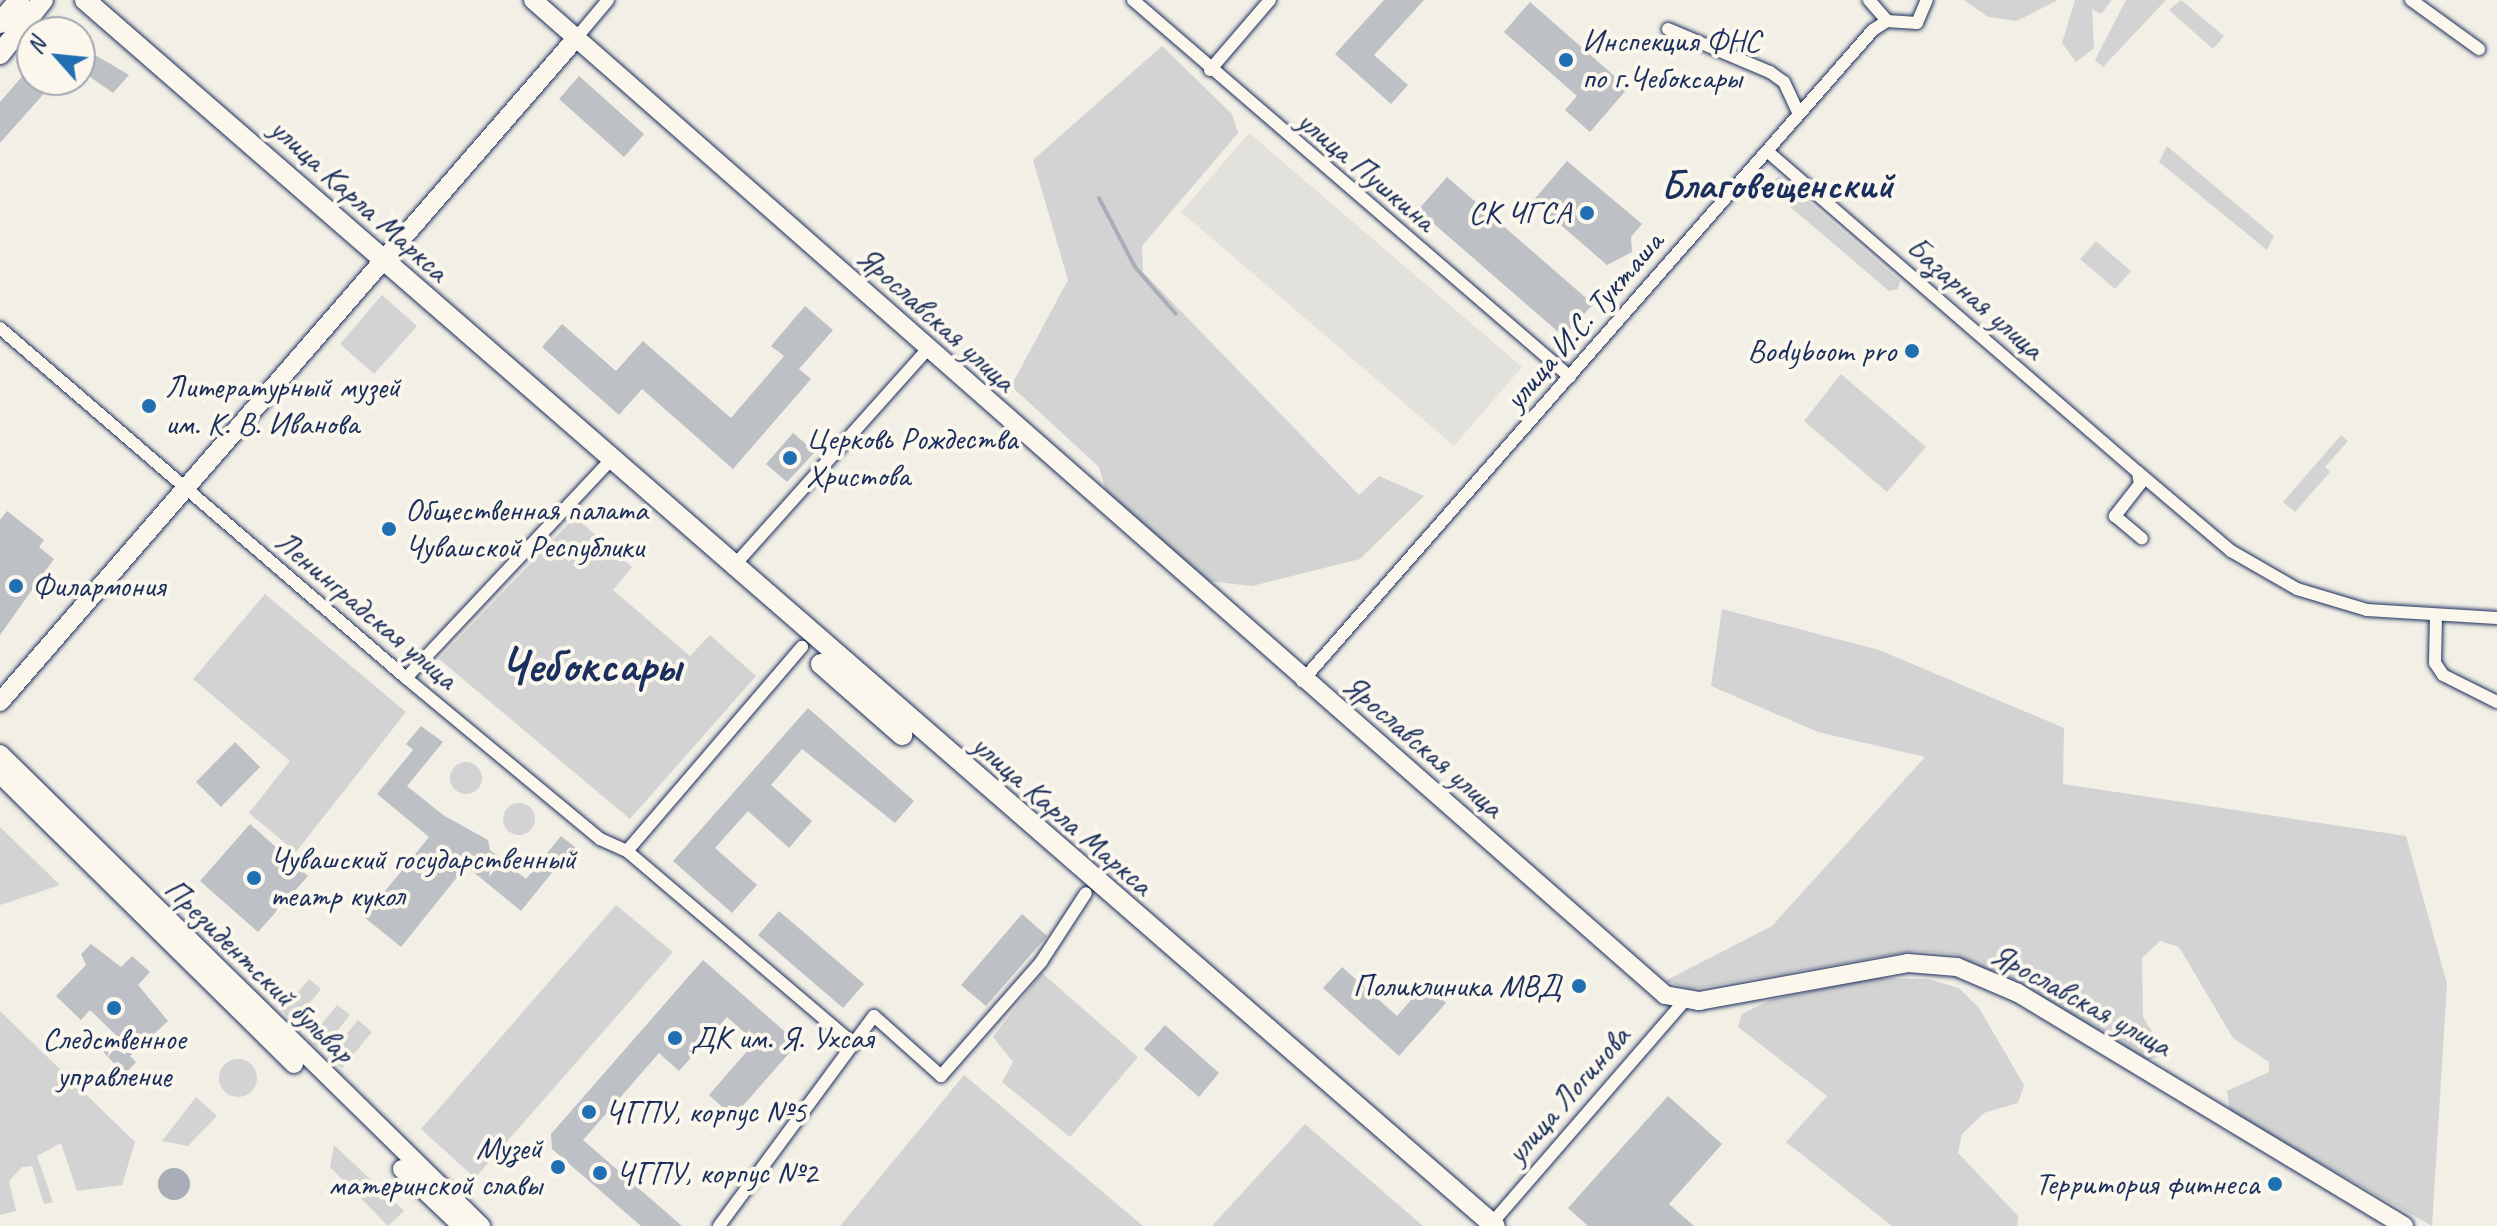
<!DOCTYPE html>
<html>
<head>
<meta charset="utf-8">
<style>
	body { margin:0 }
	#map { position:relative; width:2497px; height:1226px; overflow:hidden; background:#f2efe6; font-family:Caveat,sans-serif }
	div>[style] { position:absolute }
	[style*='--x'] { left:calc(var(--x)*1px); top:calc(var(--y)*1px); width:calc(var(--w)*1px); rotate:calc(var(--a)*1deg) }
	.built>* { inset:0; background:#e2e1dc }
	.green>* { inset:0; background:#d2d3d2 }
	.round { border-radius:50% }
	.water>* { inset:0; background:#a9adb7 }
	.stream>* { height:4px; margin:-2px; padding:0 2px; transform-origin:2px; border-radius:2px; background:#a9adb7 }
	.building>* { inset:0; background:#bdc0c4 }
	.roads { filter:drop-shadow(0 0 2px #1b2f5e) drop-shadow(0 0 2px #1b2f5e) }
	.street>* { height:12px; margin:-6px; padding:0 6px; transform-origin:6px; border-radius:6px; background:#fbf7ec }
	.secondary>* { height:18px; margin:-9px; padding:0 9px; transform-origin:9px; border-radius:9px; background:#fbf7ec }
	.primary>* { height:20px; margin:-10px; padding:0 10px; transform-origin:10px; border-radius:10px; background:#fbf7ec }
	.dots>* { width:22px; height:22px; translate:-50% -50%; box-sizing:border-box; border:4px solid #fbf7ec; border-radius:50% }
	span { translate:-50% -50%; white-space:nowrap; text-align:center; line-height:1.15; -webkit-text-stroke:8px #fbf7ec; paint-order:stroke }
	.poi-label { font-size:32px; color:#1b2f5e }
	.left { translate:0 -50%; text-align:left }
	.right { translate:-100% -50%; text-align:right }
	.street-label { font-size:32px; color:#1b2f5e }
	.district-label { font-size:40px; color:#1b2f5e; font-weight:700 }
	.town-label { font-size:48px; color:#1b2f5e; font-weight:700 }
	.north { position:absolute; left:16px; top:16px; width:80px; height:80px; box-sizing:border-box; background:#fbf7ec; border:2px solid #a1a7b3; border-radius:50%; rotate:297deg; font-size:22px; font-weight:700; line-height:32px; text-align:center; color:#1b2f5e }
	.north::after { content:''; display:block; margin:auto; width:28px; height:36px; background:#1f6fb2; clip-path:polygon(50% 0,100% 100%,50% 72%,0 100%) }
</style>
</head>
<body>
<div id="map">
	<div class="built">
		<div style="clip-path:polygon(1249px 133px,1522px 367px,1454px 446px,1181px 212px)"></div>
	</div>
	<div class="green">
		<div style="clip-path:polygon(1964px 0,2058px 0,2017px 21px,1988px 17px)"></div>
		<div style="clip-path:polygon(2075px 0,2112px 0,2101px 14px,2092px 9px,2094px 48px,2076px 62px,2062px 43px)"></div>
		<div style="clip-path:polygon(2126px 0,2166px 0,2103px 67px,2095px 60px)"></div>
		<div style="clip-path:polygon(2181px 0,2224px 36px,2213px 49px,2169px 10px)"></div>
		<div style="clip-path:polygon(1162px 46px,1232px 114px,1238px 133px,1142px 246px,1143px 272px,1359px 495px,1379px 476px,1424px 496px,1360px 559px,1252px 586px,1199px 580px,1110px 504px,1099px 467px,1011px 386px,1068px 280px,1033px 160px)"></div>
		<div style="clip-path:polygon(2167px 146px,2274px 236px,2267px 250px,2159px 162px)"></div>
		<div style="clip-path:polygon(1779px 176px,1900px 281px,1898px 289px,1889px 291px,1767px 187px)"></div>
		<div style="clip-path:polygon(2096px 241px,2131px 271px,2115px 289px,2080px 259px)"></div>
		<div style="clip-path:polygon(382px 295px,417px 326px,374px 374px,340px 344px)"></div>
		<div style="clip-path:polygon(1841px 374px,1926px 447px,1887px 492px,1804px 421px)"></div>
		<div style="clip-path:polygon(2341px 435px,2348px 441px,2325px 467px,2330px 472px,2295px 512px,2283px 502px)"></div>
		<div style="clip-path:polygon(575px 517px,632px 567px,613px 590px,690px 656px,710px 635px,756px 676px,630px 819px,439px 659px)"></div>
		<div style="clip-path:polygon(265px 594px,406px 712px,296px 852px,249px 813px,290px 761px,193px 679px)"></div>
		<div style="clip-path:polygon(1722px 609px,1879px 650px,2064px 728px,2063px 784px,2406px 836px,2447px 984px,2432px 1226px,2230px 1113px,2227px 1091px,2269px 1072px,2269px 1062px,2233px 1038px,2179px 947px,2160px 941px,2142px 958px,2143px 1017px,2158px 1041px,2158px 1057px,2145px 1061px,1954px 954px,1914px 951px,1693px 989px,1665px 981px,1772px 926px,1925px 757px,1818px 732px,1711px 686px)"></div>
		<div class="round" style="left:450px;top:762px;width:32px;height:32px"></div>
		<div class="round" style="left:503px;top:803px;width:32px;height:32px"></div>
		<div style="clip-path:polygon(0 827px,60px 885px,0 905px)"></div>
		<div style="clip-path:polygon(616px 905px,673px 952px,475px 1178px,421px 1129px)"></div>
		<div style="clip-path:polygon(1042px 973px,1138px 1057px,1070px 1137px,1002px 1082px,1013px 1062px,993px 1037px)"></div>
		<div style="clip-path:polygon(1870px 978px,1928px 979px,1959px 988px,1979px 1008px,2024px 1085px,2018px 1103px,1984px 1113px,1962px 1134px,1958px 1153px,2018px 1216px,2017px 1226px,1892px 1226px,1786px 1142px,1827px 1096px,1738px 1027px,1742px 1014px,1770px 1000px)"></div>
		<div style="clip-path:polygon(309px 979px,321px 989px,294px 1022px,282px 1011px)"></div>
		<div style="clip-path:polygon(337px 1005px,350px 1015px,322px 1050px,309px 1040px)"></div>
		<div style="clip-path:polygon(0 1011px,135px 1142px,122px 1185px,77px 1191px,61px 1143px,37px 1156px,53px 1202px,44px 1204px,32px 1166px,22px 1167px,9px 1181px,16px 1211px,0 1215px)"></div>
		<div style="clip-path:polygon(358px 1020px,372px 1032px,342px 1068px,328px 1056px)"></div>
		<div class="round" style="left:219px;top:1059px;width:38px;height:38px"></div>
		<div style="clip-path:polygon(964px 1075px,1143px 1226px,840px 1226px)"></div>
		<div style="clip-path:polygon(196px 1097px,217px 1116px,188px 1146px,162px 1141px)"></div>
		<div style="clip-path:polygon(1305px 1124px,1423px 1226px,1212px 1226px)"></div>
		<div style="clip-path:polygon(334px 1145px,404px 1211px,388px 1226px,330px 1167px)"></div>
	</div>
	<div class="water">
		<div class="round" style="left:158px;top:1168px;width:32px;height:32px"></div>
	</div>
	<div class="stream">
		<div style="--x:1099;--y:198;--w:78;--a:62.4"></div>
		<div style="--x:1135;--y:267;--w:62;--a:48.9"></div>
	</div>
	<div class="building">
		<div style="clip-path:polygon(1384px 0,1424px 0,1374px 55px,1408px 85px,1391px 104px,1335px 54px)"></div>
		<div style="clip-path:polygon(1530px 2px,1628px 88px,1590px 132px,1565px 110px,1577px 96px,1504px 32px)"></div>
		<div style="clip-path:polygon(80px 46px,129px 75px,113px 93px,80px 70px)"></div>
		<div style="clip-path:polygon(32px 65px,32px 80px,56px 80px,0 143px,0 102px)"></div>
		<div style="clip-path:polygon(579px 76px,644px 134px,624px 157px,559px 99px)"></div>
		<div style="clip-path:polygon(1567px 161px,1642px 224px,1631px 237px,1632px 252px,1607px 265px,1533px 201px)"></div>
		<div style="clip-path:polygon(1447px 177px,1593px 304px,1564px 337px,1418px 210px)"></div>
		<div style="clip-path:polygon(805px 306px,833px 330px,799px 369px,811px 379px,733px 469px,642px 389px,619px 415px,542px 347px,562px 324px,616px 371px,643px 341px,731px 418px,784px 356px,771px 346px)"></div>
		<div style="clip-path:polygon(793px 433px,815px 452px,787px 482px,766px 464px)"></div>
		<div style="clip-path:polygon(7px 511px,44px 540px,39px 547px,54px 559px,0 635px,0 520px)"></div>
		<div style="clip-path:polygon(808px 708px,914px 801px,895px 823px,802px 749px,771px 785px,812px 821px,789px 848px,748px 811px,715px 848px,757px 885px,732px 913px,673px 861px)"></div>
		<div style="clip-path:polygon(421px 726px,443px 742px,407px 786px,443px 815px,488px 840px,490px 850px,526px 879px,561px 836px,581px 852px,566px 870px,559px 864px,521px 911px,466px 866px,401px 947px,364px 917px,429px 837px,377px 794px,413px 750px,406px 744px)"></div>
		<div style="clip-path:polygon(235px 742px,260px 767px,221px 807px,196px 782px)"></div>
		<div style="clip-path:polygon(250px 824px,308px 876px,258px 932px,200px 881px)"></div>
		<div style="clip-path:polygon(779px 911px,864px 984px,843px 1008px,758px 935px)"></div>
		<div style="clip-path:polygon(1022px 914px,1047px 936px,986px 1006px,961px 985px)"></div>
		<div style="clip-path:polygon(91px 944px,121px 967px,132px 956px,150px 972px,138px 985px,168px 1021px,130px 1056px,136px 1062px,125px 1074px,103px 1052px,118px 1037px,90px 1010px,81px 1020px,56px 996px,86px 965px,81px 954px)"></div>
		<div style="clip-path:polygon(703px 960px,798px 1043px,733px 1117px,709px 1095px,755px 1042px,727px 1017px,679px 1071px,659px 1053px,583px 1140px,682px 1226px,641px 1226px,552px 1149px,551px 1134px)"></div>
		<div style="clip-path:polygon(1342px 967px,1397px 1016px,1425px 984px,1446px 1003px,1399px 1056px,1323px 988px)"></div>
		<div style="clip-path:polygon(1165px 1025px,1219px 1073px,1199px 1097px,1144px 1049px)"></div>
		<div style="clip-path:polygon(1668px 1096px,1722px 1144px,1669px 1204px,1694px 1226px,1588px 1226px,1568px 1208px)"></div>
	</div>
	<div class="roads">
		<div class="street">
			<div style="--x:1133;--y:0;--w:577;--a:40.78"></div>
			<div style="--x:1869;--y:0;--w:28;--a:49"></div>
			<div style="--x:2411;--y:0;--w:84;--a:35.8"></div>
			<div style="--x:1668;--y:29;--w:111;--a:22.9"></div>
			<div style="--x:1770;--y:72;--w:17;--a:36"></div>
			<div style="--x:1784;--y:82;--w:35;--a:65"></div>
			<div style="--x:577;--y:37;--w:48;--a:-50"></div>
			<div style="--x:1210;--y:70;--w:92;--a:-49.4"></div>
			<div style="--x:1767;--y:151;--w:491;--a:40.9"></div>
			<div style="--x:2138;--y:472;--w:12;--a:81"></div>
			<div style="--x:2140;--y:484;--w:41;--a:128"></div>
			<div style="--x:2115;--y:516;--w:35;--a:40"></div>
			<div style="--x:0;--y:328;--w:536;--a:40.76"></div>
			<div style="--x:406;--y:678;--w:252;--a:39.7"></div>
			<div style="--x:600;--y:839;--w:30;--a:24"></div>
			<div style="--x:627;--y:851;--w:298;--a:40.4"></div>
			<div style="--x:2139;--y:473;--w:121;--a:40.3"></div>
			<div style="--x:2231;--y:551;--w:76;--a:29.9"></div>
			<div style="--x:2297;--y:589;--w:73;--a:16.7"></div>
			<div style="--x:2367;--y:610;--w:130;--a:3.5"></div>
			<div style="--x:732;--y:568;--w:291;--a:-48.2"></div>
			<div style="--x:2436;--y:615;--w:48;--a:91.2"></div>
			<div style="--x:2435;--y:663;--w:14;--a:56"></div>
			<div style="--x:2443;--y:675;--w:60;--a:26.6"></div>
			<div style="--x:406;--y:678;--w:291;--a:-46.8"></div>
			<div style="--x:1302;--y:681;--w:866;--a:-48.75"></div>
			<div style="--x:1873;--y:30;--w:17;--a:-33"></div>
			<div style="--x:1887;--y:21;--w:30;--a:4"></div>
			<div style="--x:1917;--y:23;--w:25;--a:-67"></div>
			<div style="--x:627;--y:851;--w:269;--a:-49.4"></div>
			<div style="--x:1492;--y:1223;--w:294;--a:-49.1"></div>
			<div style="--x:719;--y:1226;--w:261;--a:-53.6"></div>
			<div style="--x:874;--y:1016;--w:90;--a:41.8"></div>
			<div style="--x:941;--y:1076;--w:152;--a:-48.7"></div>
			<div style="--x:1041;--y:962;--w:82;--a:-56.9"></div>
		</div>
		<div class="secondary">
			<div style="--x:533;--y:0;--w:1507;--a:41.31"></div>
			<div style="--x:1665;--y:995;--w:35;--a:10"></div>
			<div style="--x:1699;--y:1001;--w:212;--a:-10.3"></div>
			<div style="--x:1908;--y:963;--w:49;--a:4.7"></div>
			<div style="--x:1957;--y:967;--w:66;--a:23.1"></div>
			<div style="--x:2018;--y:993;--w:451;--a:31.1"></div>
			<div style="--x:0;--y:702;--w:880;--a:-49.05"></div>
			<div style="--x:0;--y:754;--w:674;--a:44.46"></div>
			<div style="--x:0;--y:774;--w:413;--a:44.6"></div>
			<div style="--x:402;--y:1169;--w:83;--a:43.5"></div>
		</div>
		<div class="primary">
			<div style="--x:85;--y:0;--w:1868;--a:41.01"></div>
			<div style="--x:0;--y:23;--w:30;--a:-50"></div>
			<div style="--x:0;--y:54;--w:69;--a:-51.5"></div>
			<div style="--x:821;--y:664;--w:108;--a:41.2"></div>
		</div>
	</div>
	<div class="dots">
		<div style="left:1566px;top:60px;background:#1f6fb2"></div>
		<div style="left:1587px;top:213px;background:#1f6fb2"></div>
		<div style="left:1912px;top:351px;background:#1f6fb2"></div>
		<div style="left:149px;top:406px;background:#1f6fb2"></div>
		<div style="left:790px;top:458px;background:#1f6fb2"></div>
		<div style="left:389px;top:529px;background:#1f6fb2"></div>
		<div style="left:16px;top:586px;background:#1f6fb2"></div>
		<div style="left:254px;top:878px;background:#1f6fb2"></div>
		<div style="left:1579px;top:986px;background:#1f6fb2"></div>
		<div style="left:114px;top:1008px;background:#1f6fb2"></div>
		<div style="left:675px;top:1038px;background:#1f6fb2"></div>
		<div style="left:589px;top:1112px;background:#1f6fb2"></div>
		<div style="left:558px;top:1167px;background:#1f6fb2"></div>
		<div style="left:600px;top:1173px;background:#1f6fb2"></div>
		<div style="left:2275px;top:1184px;background:#1f6fb2"></div>
	</div>
	<div class="poi-label">
		<span class="left" style="left:1582px;top:60px">Инспекция ФНС<br>по г.Чебоксары</span>
		<span class="right" style="left:1571px;top:213px">СК ЧГСА</span>
		<span class="right" style="left:1896px;top:351px">Bodyboom pro</span>
		<span class="left" style="left:165px;top:406px">Литературный музей<br>им. К. В. Иванова</span>
		<span class="left" style="left:806px;top:458px">Церковь Рождества<br>Христова</span>
		<span class="left" style="left:405px;top:529px">Общественная палата<br>Чувашской Республики</span>
		<span class="left" style="left:32px;top:586px">Филармония</span>
		<span class="left" style="left:270px;top:878px">Чувашский государственный<br>театр кукол</span>
		<span class="right" style="left:1561px;top:986px">Поликлиника МВД</span>
		<span class="left" style="left:691px;top:1038px">ДК им. Я. Ухсая</span>
		<span style="left:114px;top:1058px">Следственное<br>управление</span>
		<span class="left" style="left:605px;top:1112px">ЧГПУ, корпус №5</span>
		<span class="right" style="left:542px;top:1167px">Музей<br>материнской славы</span>
		<span class="left" style="left:616px;top:1173px">ЧГПУ, корпус №2</span>
		<span class="right" style="left:2259px;top:1184px">Территория фитнеса</span>
	</div>
	<div class="street-label">
		<span style="left:1366px;top:171px;rotate:40deg">улица Пушкина</span>
		<span style="left:359px;top:200px;rotate:42deg">улица Карла Маркса</span>
		<span style="left:1975px;top:298px;rotate:41deg">Базарная улица</span>
		<span style="left:936px;top:319px;rotate:42deg">Ярославская улица</span>
		<span style="left:1584px;top:321px;rotate:-49deg">улица И.С. Тукташа</span>
		<span style="left:366px;top:610px;rotate:40deg">Ленинградская улица</span>
		<span style="left:1423px;top:746px;rotate:41deg">Ярославская улица</span>
		<span style="left:1062px;top:815px;rotate:41deg">улица Карла Маркса</span>
		<span style="left:259px;top:971px;rotate:44deg">Президентский бульвар</span>
		<span style="left:2081px;top:1000px;rotate:29deg">Ярославская улица</span>
		<span style="left:1568px;top:1095px;rotate:-49deg">улица Логинова</span>
	</div>
	<div class="district-label">
		<span style="left:1777px;top:185px">Благовещенский</span>
	</div>
	<div class="town-label">
		<span style="left:590px;top:666px">Чебоксары</span>
	</div>
	<div class="north">N</div>
</div>
</body>
</html>
